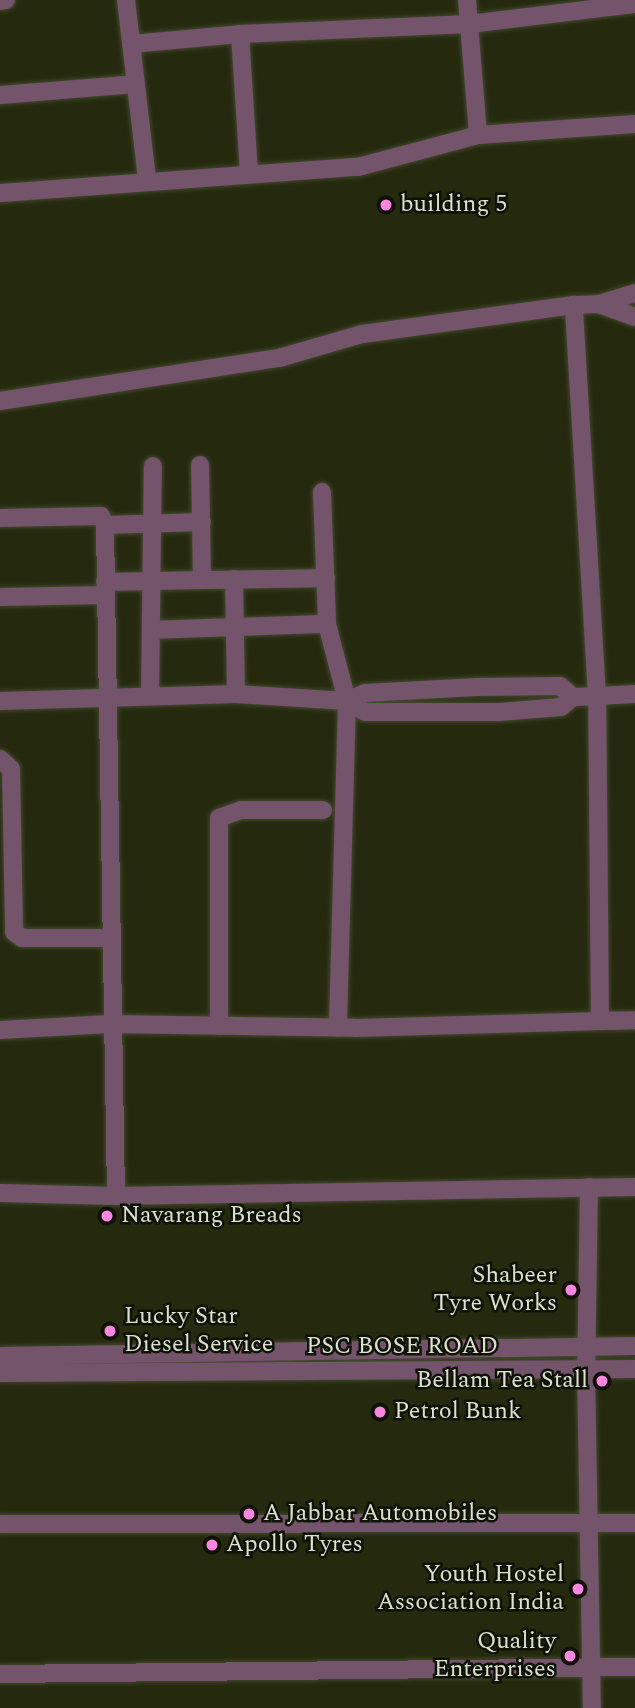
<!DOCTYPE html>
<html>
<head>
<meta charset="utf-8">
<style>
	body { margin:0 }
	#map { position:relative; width:635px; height:1708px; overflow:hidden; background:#252a0e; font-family:Spectral,serif }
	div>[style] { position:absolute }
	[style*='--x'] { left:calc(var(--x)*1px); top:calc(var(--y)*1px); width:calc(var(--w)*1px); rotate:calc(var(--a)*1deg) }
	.roads { filter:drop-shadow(0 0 2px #42472d) drop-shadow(0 0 2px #42472d) }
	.minor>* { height:18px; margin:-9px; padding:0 9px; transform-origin:9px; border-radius:9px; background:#73546a }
	.dots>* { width:19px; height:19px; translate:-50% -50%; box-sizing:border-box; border:4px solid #0f1206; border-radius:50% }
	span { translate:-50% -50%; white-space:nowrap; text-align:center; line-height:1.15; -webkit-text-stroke:5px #0f1206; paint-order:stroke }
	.poi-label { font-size:24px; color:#dbe0cf }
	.left { translate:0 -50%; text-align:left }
	.right { translate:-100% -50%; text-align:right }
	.street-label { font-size:24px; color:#dbe0cf }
</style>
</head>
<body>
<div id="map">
	<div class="roads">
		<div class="minor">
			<i style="--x:126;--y:0;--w:181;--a:83.3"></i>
			<i style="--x:467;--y:0;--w:135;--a:85.3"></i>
			<i style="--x:0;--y:1;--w:6;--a:-9"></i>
			<i style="--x:240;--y:34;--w:139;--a:86.3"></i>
			<i style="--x:131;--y:44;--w:109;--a:-5.2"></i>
			<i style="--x:240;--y:34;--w:229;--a:-2.5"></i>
			<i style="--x:469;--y:24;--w:167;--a:-6.9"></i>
			<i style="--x:0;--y:95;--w:136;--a:-4.6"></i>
			<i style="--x:0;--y:193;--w:359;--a:-4.2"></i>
			<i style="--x:358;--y:167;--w:124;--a:-14.9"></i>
			<i style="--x:478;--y:135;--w:157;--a:-4"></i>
			<i style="--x:599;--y:304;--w:38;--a:20"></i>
			<i style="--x:0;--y:401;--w:282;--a:-8.8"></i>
			<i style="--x:279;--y:358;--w:86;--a:-16.1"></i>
			<i style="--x:362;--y:334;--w:214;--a:-7.8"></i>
			<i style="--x:200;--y:465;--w:115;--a:89"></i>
			<i style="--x:202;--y:580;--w:124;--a:-0.9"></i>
			<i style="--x:322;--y:492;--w:132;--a:87.8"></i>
			<i style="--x:327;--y:624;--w:80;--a:75.4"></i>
			<i style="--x:347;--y:701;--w:327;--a:91.6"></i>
			<i style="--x:0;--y:518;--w:101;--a:-1.1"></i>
			<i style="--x:101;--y:516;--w:10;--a:66"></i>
			<i style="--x:105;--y:525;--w:97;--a:-1.8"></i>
			<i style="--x:105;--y:525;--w:671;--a:89.06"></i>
			<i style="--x:234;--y:579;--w:115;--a:89"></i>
			<i style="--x:105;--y:582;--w:97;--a:-1.2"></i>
			<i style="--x:0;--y:597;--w:105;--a:-1.1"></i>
			<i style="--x:151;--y:630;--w:176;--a:-2"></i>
			<i style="--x:150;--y:696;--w:230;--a:-89.3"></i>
			<i style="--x:0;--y:701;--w:236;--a:-1.7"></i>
			<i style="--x:236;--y:694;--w:111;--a:3.6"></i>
			<i style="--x:347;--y:701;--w:21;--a:31"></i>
			<i style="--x:365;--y:712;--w:134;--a:0"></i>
			<i style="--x:499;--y:712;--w:62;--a:-4.6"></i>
			<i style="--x:561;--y:707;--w:16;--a:-40"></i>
			<i style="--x:573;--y:697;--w:24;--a:-2"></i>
			<i style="--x:597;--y:696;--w:392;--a:-93.4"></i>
			<i style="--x:574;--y:305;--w:25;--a:-2"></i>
			<i style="--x:599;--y:304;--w:38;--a:-17"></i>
			<i style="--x:347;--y:701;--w:20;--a:-24"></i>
			<i style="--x:365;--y:693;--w:112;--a:-3.1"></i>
			<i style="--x:477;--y:687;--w:83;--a:-0.7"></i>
			<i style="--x:560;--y:686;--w:17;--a:40"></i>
			<i style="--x:0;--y:759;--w:15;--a:42"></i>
			<i style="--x:11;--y:769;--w:163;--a:88.9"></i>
			<i style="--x:14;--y:932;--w:10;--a:37"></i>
			<i style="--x:22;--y:938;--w:87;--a:0"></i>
			<i style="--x:600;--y:1021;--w:325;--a:-90.5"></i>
			<i style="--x:597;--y:696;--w:38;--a:-3"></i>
			<i style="--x:219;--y:1026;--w:208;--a:-90"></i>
			<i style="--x:219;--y:818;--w:23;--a:-20"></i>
			<i style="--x:241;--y:810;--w:82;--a:0"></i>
			<i style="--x:0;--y:1030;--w:110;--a:-3.1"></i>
			<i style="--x:110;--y:1024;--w:245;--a:0.9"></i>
			<i style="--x:355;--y:1028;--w:280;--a:-1.6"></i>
			<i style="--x:589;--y:1187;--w:184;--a:90.9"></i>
			<i style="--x:586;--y:1371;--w:337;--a:89"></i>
			<i style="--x:0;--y:1193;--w:116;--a:1.5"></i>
			<i style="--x:116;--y:1196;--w:519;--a:-0.99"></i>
			<i style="--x:0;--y:1356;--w:635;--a:-0.9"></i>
			<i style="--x:0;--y:1373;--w:635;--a:-0.36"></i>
			<i style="--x:0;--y:1524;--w:635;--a:-0.09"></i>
			<i style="--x:0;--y:1674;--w:635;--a:-0.63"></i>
		</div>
	</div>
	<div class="dots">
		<i style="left:386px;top:205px;background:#fe86e1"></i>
		<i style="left:107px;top:1216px;background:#fe86e1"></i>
		<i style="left:571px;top:1290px;background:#fe86e1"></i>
		<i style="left:110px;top:1331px;background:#fe86e1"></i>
		<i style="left:602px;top:1381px;background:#fe86e1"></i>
		<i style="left:380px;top:1412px;background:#fe86e1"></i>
		<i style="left:249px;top:1514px;background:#fe86e1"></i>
		<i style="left:212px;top:1545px;background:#fe86e1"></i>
		<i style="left:578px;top:1589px;background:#fe86e1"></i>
		<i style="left:570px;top:1656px;background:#fe86e1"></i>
	</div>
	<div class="poi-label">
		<span class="left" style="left:400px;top:205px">building 5</span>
		<span class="left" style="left:121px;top:1216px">Navarang Breads</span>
		<span class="right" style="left:557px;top:1290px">Shabeer<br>Tyre Works</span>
		<span class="left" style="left:124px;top:1331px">Lucky Star<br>Diesel Service</span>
		<span class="right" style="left:588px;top:1381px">Bellam Tea Stall</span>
		<span class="left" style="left:394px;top:1412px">Petrol Bunk</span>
		<span class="left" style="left:263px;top:1514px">A Jabbar Automobiles</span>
		<span class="left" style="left:226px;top:1545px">Apollo Tyres</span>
		<span class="right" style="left:564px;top:1589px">Youth Hostel<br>Association India</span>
		<span class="right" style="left:556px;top:1656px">Quality<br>Enterprises</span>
	</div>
	<div class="street-label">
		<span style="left:402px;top:1347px">PSC BOSE ROAD</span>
	</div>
</div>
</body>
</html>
